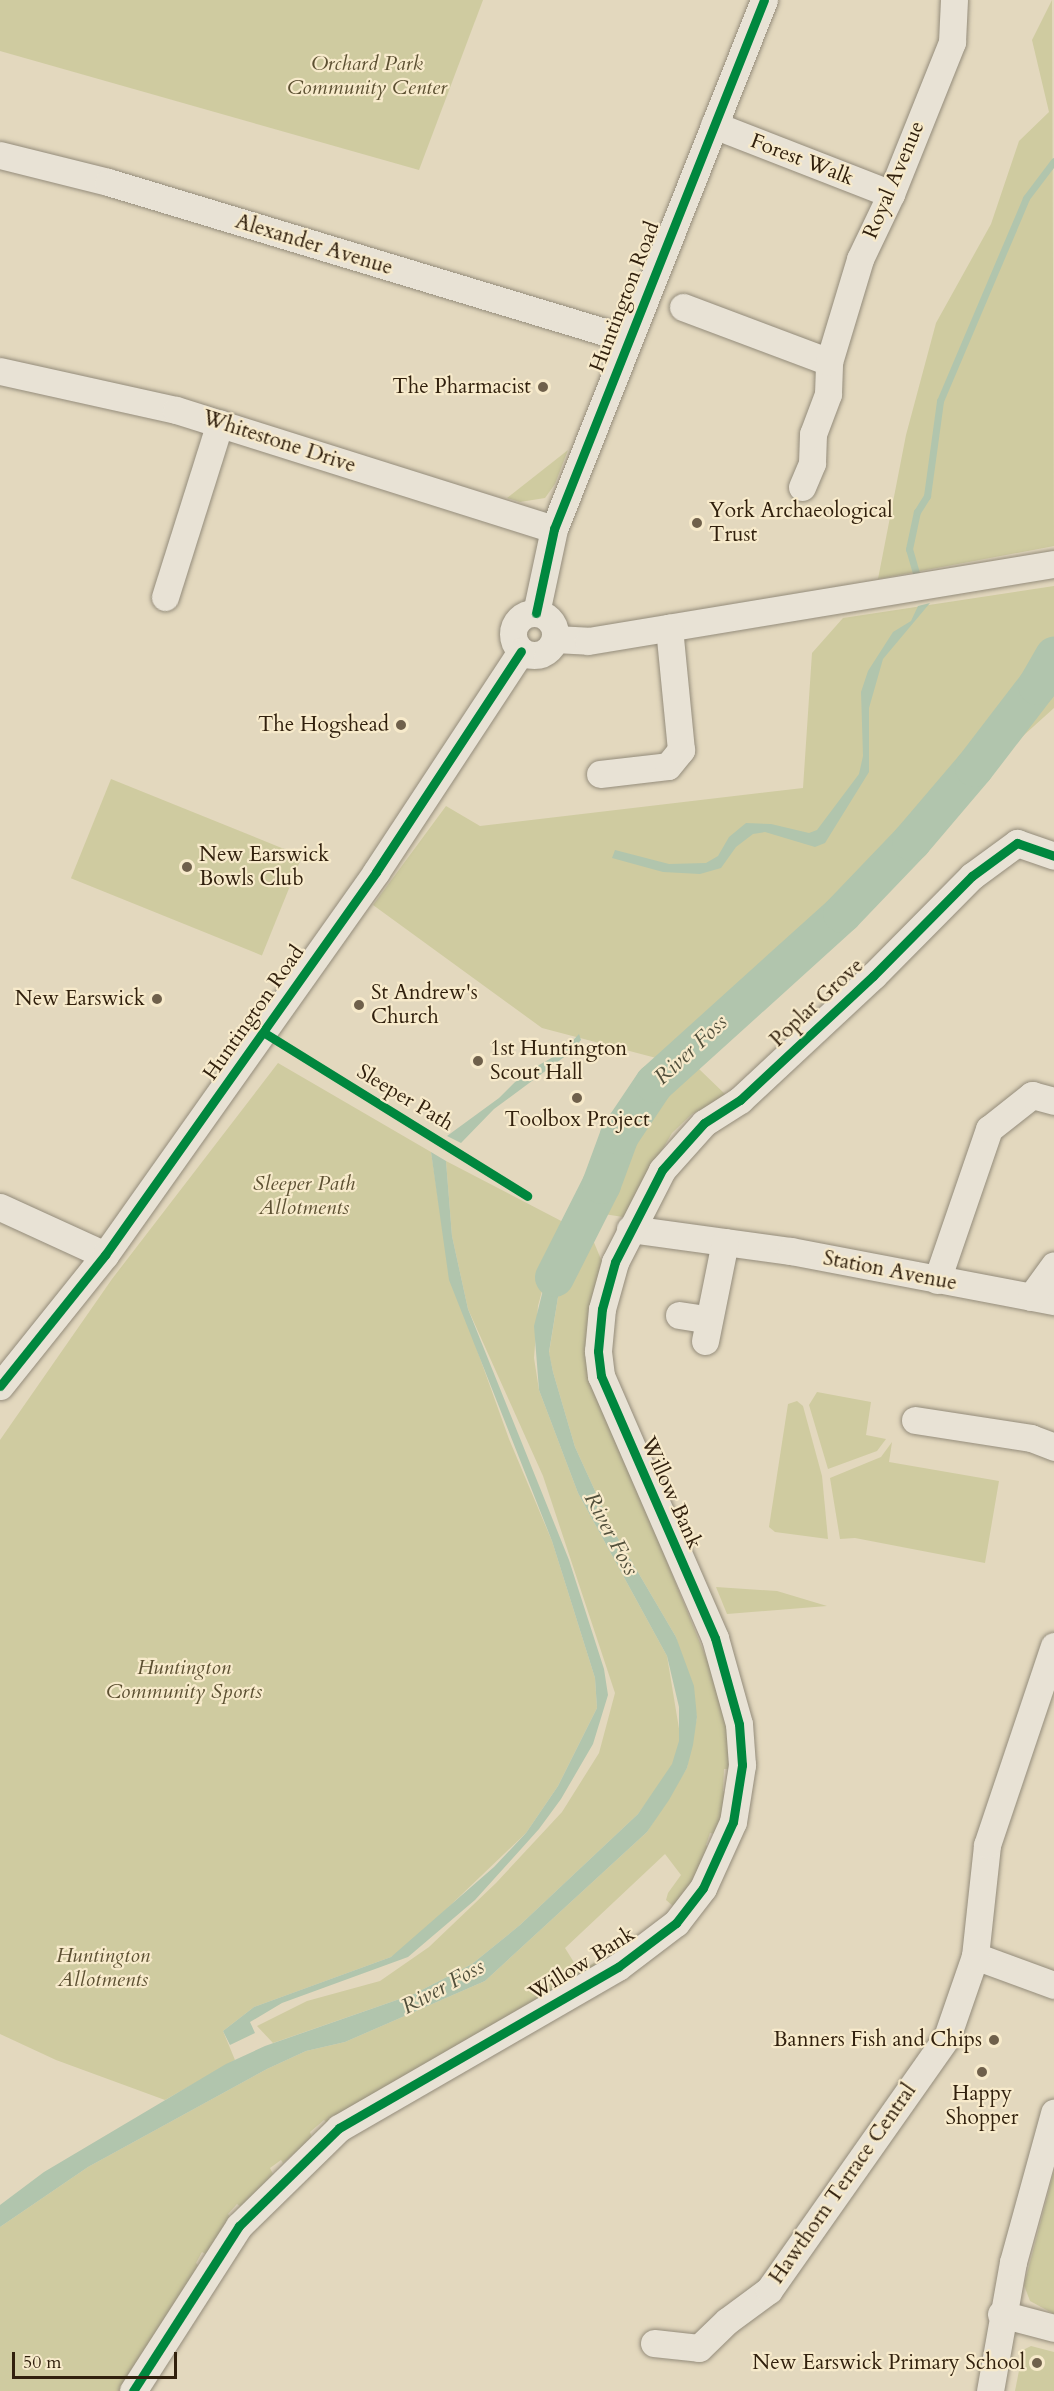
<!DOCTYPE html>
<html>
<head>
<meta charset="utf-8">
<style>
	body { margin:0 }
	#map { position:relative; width:1054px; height:2391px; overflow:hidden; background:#e3d8be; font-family:Cardo,serif }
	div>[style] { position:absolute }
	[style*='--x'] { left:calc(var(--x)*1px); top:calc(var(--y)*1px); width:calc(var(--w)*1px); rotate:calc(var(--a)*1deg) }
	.green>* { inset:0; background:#cfcba0; transform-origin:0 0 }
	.water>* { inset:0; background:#b1c5ad }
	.stream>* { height:7px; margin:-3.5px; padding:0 3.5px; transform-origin:3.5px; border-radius:3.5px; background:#b1c5ad }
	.river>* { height:39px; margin:-19.5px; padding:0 19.5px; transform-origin:19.5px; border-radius:19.5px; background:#b1c5ad }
	.roads { filter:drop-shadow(0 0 2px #948c7b) drop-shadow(0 0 2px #948c7b) }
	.minor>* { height:27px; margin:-13.5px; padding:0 13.5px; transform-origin:13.5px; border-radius:13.5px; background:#e8e2d5 }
	.minor>.ring { margin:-13.5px; padding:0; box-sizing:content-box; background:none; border:27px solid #e8e2d5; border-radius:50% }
	.cycleway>* { height:9px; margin:-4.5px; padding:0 4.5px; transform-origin:4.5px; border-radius:4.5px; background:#00873e }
	.dots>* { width:16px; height:16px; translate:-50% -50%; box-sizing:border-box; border:3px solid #f7eacb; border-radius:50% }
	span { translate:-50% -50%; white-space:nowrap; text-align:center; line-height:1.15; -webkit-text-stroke:4.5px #f7eacb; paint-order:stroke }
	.park-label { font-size:21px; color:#5c5032; font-style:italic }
	.street-label { font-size:21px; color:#31200d }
	.poi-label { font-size:21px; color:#31200d }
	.right { translate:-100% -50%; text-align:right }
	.left { translate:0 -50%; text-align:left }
	.water-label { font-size:22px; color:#514f3b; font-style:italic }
	.scale { position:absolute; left:12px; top:2352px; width:165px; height:27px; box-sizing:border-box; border:3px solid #31200d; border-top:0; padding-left:8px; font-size:18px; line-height:21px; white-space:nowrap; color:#31200d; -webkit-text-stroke:4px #f7eacb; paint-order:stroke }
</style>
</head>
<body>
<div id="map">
	<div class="green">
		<i style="clip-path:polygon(0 0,483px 0,419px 170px,0 51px)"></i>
		<i style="clip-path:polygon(1052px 0,1054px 546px,878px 579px,906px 435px,936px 323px,991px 224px,1019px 141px,1049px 112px,1032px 40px)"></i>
		<i style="clip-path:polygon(568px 450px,555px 484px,545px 498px,520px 502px,507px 498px)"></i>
		<i style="clip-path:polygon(1054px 586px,1054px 708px,973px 781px,699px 1069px,727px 1096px,692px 1114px,672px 1133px,623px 1217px,591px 1212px,609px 1191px,628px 1140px,676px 1084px,698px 1069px,542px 1028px,373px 905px,446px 806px,480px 826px,803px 788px,812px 653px,843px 618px)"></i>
		<i style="left:111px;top:779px;width:206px;height:107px;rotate:22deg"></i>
		<i style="clip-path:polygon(278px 1063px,431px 1152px,443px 1231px,476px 1347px,509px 1439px,552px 1541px,595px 1678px,597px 1708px,558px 1786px,526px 1833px,411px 1943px,391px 1957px,254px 2007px,223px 2031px,235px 2060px,165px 2100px,56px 2060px,0 2034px,0 1440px,112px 1279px)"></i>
		<i style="clip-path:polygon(446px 1161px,567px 1224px,554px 1246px,538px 1306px,534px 1358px,539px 1390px,578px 1493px,667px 1656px,683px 1753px,638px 1814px,520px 1925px,472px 1964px,414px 1994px,273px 2043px,257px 2026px,307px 2001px,380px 1981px,429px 1947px,496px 1883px,562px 1812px,599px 1753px,615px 1693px,543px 1476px,468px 1309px,452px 1236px)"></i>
		<i style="clip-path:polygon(582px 1229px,590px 1233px,603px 1264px,600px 1397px,720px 1692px,730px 1735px,730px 1769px,724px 1769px,723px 1791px,728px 1793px,715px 1834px,710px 1833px,706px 1845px,710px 1850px,696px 1877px,673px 1906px,666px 1900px,668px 1893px,681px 1875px,665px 1854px,565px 1948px,580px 1972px,594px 1963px,597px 1968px,327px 2123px,324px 2120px,310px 2132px,312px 2138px,283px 2163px,281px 2160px,270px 2168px,273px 2174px,241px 2207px,237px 2204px,228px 2214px,232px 2219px,207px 2255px,202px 2252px,196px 2263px,200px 2267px,120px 2391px,0 2391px,0 2227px,88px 2167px,267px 2069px,306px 2051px,345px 2042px,485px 1981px,647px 1832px,687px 1768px,697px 1717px,676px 1637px,612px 1528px,575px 1447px,553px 1372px,549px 1353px,559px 1291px)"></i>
		<i style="clip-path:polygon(817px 1392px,871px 1402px,866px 1435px,886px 1439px,877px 1451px,828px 1469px,809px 1405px)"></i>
		<i style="clip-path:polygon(797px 1401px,803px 1406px,822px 1476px,828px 1539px,775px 1532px,769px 1527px,788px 1404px)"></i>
		<i style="clip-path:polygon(892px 1442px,889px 1462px,999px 1481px,985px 1563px,855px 1538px,840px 1539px,830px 1478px,881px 1457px)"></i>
		<i style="clip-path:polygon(716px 1587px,777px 1591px,827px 1606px,727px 1614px)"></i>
		<i style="clip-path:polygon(1054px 2171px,1054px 2314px,1030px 2301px,1024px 2285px)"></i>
		<i style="clip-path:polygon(1031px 2346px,1054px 2352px,1054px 2391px,1015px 2391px,1023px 2350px)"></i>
	</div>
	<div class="water">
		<i style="clip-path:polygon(930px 603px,883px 659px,869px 708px,869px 772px,825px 843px,815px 847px,765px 832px,753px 834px,736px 847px,721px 868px,700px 874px,663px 872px,612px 858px,615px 850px,669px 864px,706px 863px,718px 856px,729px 837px,746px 823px,771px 824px,809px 833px,817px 830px,859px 774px,863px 756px,861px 692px,868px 671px,893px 632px,911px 621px,918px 606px)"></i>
		<i style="clip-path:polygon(579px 1034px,581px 1040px,571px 1052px,494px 1109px,461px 1143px,447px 1136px,499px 1098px,523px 1074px,562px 1052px)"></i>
		<i style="clip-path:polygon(431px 1152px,446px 1161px,452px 1236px,468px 1309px,569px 1560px,604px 1669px,608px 1695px,593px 1744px,561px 1799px,539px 1829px,475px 1900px,408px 1957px,282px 2003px,250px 2022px,255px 2033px,230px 2045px,223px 2031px,254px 2007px,391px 1957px,494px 1867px,526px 1833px,558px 1786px,597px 1708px,595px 1678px,552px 1541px,449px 1280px)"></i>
		<i style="clip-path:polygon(567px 1224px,582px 1229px,559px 1291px,549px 1352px,553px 1372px,575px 1447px,612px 1528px,676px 1637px,694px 1686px,697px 1717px,693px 1745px,687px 1768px,669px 1800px,647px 1832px,485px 1981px,345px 2042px,306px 2051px,267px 2069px,88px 2167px,0 2227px,0 2205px,44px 2172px,226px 2064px,265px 2046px,414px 1994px,472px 1964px,520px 1925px,638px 1814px,672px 1764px,679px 1741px,679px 1707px,667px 1656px,578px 1493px,539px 1390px,534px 1326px,554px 1246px)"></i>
	</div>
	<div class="stream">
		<i style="--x:918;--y:580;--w:32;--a:-106"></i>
		<i style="--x:909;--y:549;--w:38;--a:-78"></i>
		<i style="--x:917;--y:512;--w:19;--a:-58"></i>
		<i style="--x:927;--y:496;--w:96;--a:-82.2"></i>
		<i style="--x:940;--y:401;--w:220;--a:-67"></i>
		<i style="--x:1026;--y:198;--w:46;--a:-52.9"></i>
	</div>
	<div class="river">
		<i style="--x:554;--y:1277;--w:104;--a:-63.2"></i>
		<i style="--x:601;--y:1184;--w:52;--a:-69.8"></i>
		<i style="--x:619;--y:1135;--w:63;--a:-56.1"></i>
		<i style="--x:654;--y:1083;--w:253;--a:-42.1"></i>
		<i style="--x:842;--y:913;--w:100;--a:-46.2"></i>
		<i style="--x:911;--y:841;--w:97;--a:-49.6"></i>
		<i style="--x:974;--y:767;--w:103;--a:-52.5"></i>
		<i style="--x:1037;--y:685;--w:34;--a:-60"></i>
	</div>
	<div class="roads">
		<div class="minor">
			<i style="--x:714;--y:125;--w:190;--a:21.3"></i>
			<i style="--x:0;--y:155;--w:111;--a:14"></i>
			<i style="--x:108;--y:182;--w:543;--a:16.8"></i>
			<i style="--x:683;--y:307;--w:156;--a:20.6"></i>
			<i style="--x:0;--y:371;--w:180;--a:12.5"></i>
			<i style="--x:176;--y:410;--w:396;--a:17.5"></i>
			<i style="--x:802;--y:487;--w:26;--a:-67"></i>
			<i style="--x:812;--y:463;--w:29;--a:-88"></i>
			<i style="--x:813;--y:434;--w:43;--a:-69.4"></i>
			<i style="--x:828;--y:394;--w:32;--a:-88"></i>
			<i style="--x:829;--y:362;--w:108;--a:-73.2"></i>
			<i style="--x:860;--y:259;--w:72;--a:-64.5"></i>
			<i style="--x:891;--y:194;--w:164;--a:-68.1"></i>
			<i style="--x:952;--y:42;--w:42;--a:-87.3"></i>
			<i style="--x:165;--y:597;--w:182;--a:-72.5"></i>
			<i style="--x:536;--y:613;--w:86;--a:-77.9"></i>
			<i style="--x:554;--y:529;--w:569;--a:-68.35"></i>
			<i class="ring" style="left:513px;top:613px;width:15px;height:15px"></i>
			<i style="--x:555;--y:639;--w:33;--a:3"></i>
			<i style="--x:588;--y:641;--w:472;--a:-9.4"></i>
			<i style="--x:600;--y:774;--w:68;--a:-6.7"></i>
			<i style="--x:668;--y:766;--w:21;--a:-51"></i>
			<i style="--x:681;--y:750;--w:123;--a:-95.6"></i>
			<i style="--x:0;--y:1207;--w:115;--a:24.6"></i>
			<i style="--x:630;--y:1229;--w:162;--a:7.8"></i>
			<i style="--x:791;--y:1251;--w:268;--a:10.8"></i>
			<i style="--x:937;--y:1280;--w:160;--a:-71"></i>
			<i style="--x:989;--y:1129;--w:55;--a:-38.3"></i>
			<i style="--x:1032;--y:1095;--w:23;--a:15"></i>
			<i style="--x:1031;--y:1297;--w:39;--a:-54"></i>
			<i style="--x:679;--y:1315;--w:30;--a:9"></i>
			<i style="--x:705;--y:1341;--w:101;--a:-78.6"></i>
			<i style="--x:0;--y:1386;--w:168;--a:-51.3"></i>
			<i style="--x:105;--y:1255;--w:469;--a:-54.7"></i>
			<i style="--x:376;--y:872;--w:264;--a:-56.7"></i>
			<i style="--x:915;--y:1420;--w:117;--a:8.8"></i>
			<i style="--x:1031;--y:1438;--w:25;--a:21"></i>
			<i style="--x:975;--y:1956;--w:84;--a:20.2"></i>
			<i style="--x:1001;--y:2314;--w:55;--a:14.8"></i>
			<i style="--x:654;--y:2343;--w:45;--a:6.3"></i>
			<i style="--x:699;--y:2348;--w:39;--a:-44"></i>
			<i style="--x:727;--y:2321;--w:52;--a:-36.4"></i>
			<i style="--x:769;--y:2290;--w:309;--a:-54.9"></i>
			<i style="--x:947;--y:2037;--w:86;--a:-70.9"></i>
			<i style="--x:975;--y:1956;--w:112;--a:-83.8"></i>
			<i style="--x:987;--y:1845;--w:210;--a:-71.4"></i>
			<i style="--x:133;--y:2391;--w:196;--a:-57.3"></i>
			<i style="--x:239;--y:2226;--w:140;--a:-44.4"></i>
			<i style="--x:339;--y:2128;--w:322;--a:-30"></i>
			<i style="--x:618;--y:1967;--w:73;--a:-37.2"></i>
			<i style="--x:676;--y:1923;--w:44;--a:-52.4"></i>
			<i style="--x:703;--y:1888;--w:72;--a:-65.6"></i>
			<i style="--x:733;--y:1822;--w:58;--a:-81"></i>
			<i style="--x:742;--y:1765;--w:41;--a:-94.2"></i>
			<i style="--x:739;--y:1724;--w:89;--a:-105.6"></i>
			<i style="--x:715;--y:1638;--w:286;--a:-113.5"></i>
			<i style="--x:601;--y:1376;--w:25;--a:-97"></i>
			<i style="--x:598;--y:1351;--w:42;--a:-84.6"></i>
			<i style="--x:602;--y:1309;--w:49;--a:-74.5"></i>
			<i style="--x:615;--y:1262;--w:103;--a:-62.9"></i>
			<i style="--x:662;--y:1170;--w:63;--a:-48.2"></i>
			<i style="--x:704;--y:1123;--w:43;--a:-32.6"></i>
			<i style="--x:740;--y:1100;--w:182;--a:-43"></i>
			<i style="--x:873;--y:976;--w:141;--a:-45.3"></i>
			<i style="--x:972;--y:876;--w:56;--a:-36.3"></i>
			<i style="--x:1017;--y:843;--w:39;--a:19"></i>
			<i style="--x:990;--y:2391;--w:131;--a:-79.9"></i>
			<i style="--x:1013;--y:2262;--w:155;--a:-74.6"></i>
		</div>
	</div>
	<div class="cycleway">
		<i style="--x:536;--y:613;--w:86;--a:-77.9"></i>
		<i style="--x:554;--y:529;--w:569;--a:-68.35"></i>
		<i style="--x:263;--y:1032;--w:311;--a:31.8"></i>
		<i style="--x:0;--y:1386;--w:168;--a:-51.3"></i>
		<i style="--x:105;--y:1255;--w:469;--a:-54.7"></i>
		<i style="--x:376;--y:872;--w:264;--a:-56.7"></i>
		<i style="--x:133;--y:2391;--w:196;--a:-57.3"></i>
		<i style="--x:239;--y:2226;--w:140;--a:-44.4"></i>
		<i style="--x:339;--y:2128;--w:322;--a:-30"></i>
		<i style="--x:618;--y:1967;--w:73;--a:-37.2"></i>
		<i style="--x:676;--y:1923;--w:44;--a:-52.4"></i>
		<i style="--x:703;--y:1888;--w:72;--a:-65.6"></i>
		<i style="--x:733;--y:1822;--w:58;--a:-81"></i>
		<i style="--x:742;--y:1765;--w:41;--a:-94.2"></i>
		<i style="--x:739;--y:1724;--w:89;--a:-105.6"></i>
		<i style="--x:715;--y:1638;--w:286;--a:-113.5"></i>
		<i style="--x:601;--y:1376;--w:25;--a:-97"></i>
		<i style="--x:598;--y:1351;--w:42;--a:-84.6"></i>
		<i style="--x:602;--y:1309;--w:49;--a:-74.5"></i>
		<i style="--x:615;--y:1262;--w:103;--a:-62.9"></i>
		<i style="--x:662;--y:1170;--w:63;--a:-48.2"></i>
		<i style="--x:704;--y:1123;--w:43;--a:-32.6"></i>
		<i style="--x:740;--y:1100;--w:182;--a:-43"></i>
		<i style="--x:873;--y:976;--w:141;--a:-45.3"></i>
		<i style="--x:972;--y:876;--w:56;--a:-36.3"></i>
		<i style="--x:1017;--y:843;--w:39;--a:19"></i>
	</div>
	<div class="dots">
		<i style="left:543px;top:387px;background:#6f604b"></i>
		<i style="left:697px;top:523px;background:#6f604b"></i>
		<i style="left:401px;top:725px;background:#6f604b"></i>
		<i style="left:187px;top:867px;background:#6f604b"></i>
		<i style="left:157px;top:999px;background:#6f604b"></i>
		<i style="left:359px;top:1005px;background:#6f604b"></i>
		<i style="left:478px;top:1061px;background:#6f604b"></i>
		<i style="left:577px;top:1098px;background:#6f604b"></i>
		<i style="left:994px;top:2040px;background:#6f604b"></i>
		<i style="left:982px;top:2072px;background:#6f604b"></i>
		<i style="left:1037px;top:2363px;background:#6f604b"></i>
	</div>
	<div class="park-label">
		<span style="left:367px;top:76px">Orchard Park<br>Community Center</span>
		<span style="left:304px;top:1196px">Sleeper Path<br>Allotments</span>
		<span style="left:184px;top:1680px">Huntington<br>Community Sports</span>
		<span style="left:103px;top:1968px">Huntington<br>Allotments</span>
	</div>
	<div class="street-label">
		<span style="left:802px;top:160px;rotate:21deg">Forest Walk</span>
		<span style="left:894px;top:180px;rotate:-67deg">Royal Avenue</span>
		<span style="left:314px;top:245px;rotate:17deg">Alexander Avenue</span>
		<span style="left:625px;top:297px;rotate:-69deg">Huntington Road</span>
		<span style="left:279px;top:442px;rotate:18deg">Whitestone Drive</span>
		<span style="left:817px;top:1003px;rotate:-43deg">Poplar Grove</span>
		<span style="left:254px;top:1013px;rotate:-55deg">Huntington Road</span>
		<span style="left:405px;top:1098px;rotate:31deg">Sleeper Path</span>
		<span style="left:890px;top:1271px;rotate:11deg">Station Avenue</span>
		<span style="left:671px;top:1493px;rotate:66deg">Willow Bank</span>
		<span style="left:582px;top:1964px;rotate:-32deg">Willow Bank</span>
		<span style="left:843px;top:2184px;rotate:-55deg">Hawthorn Terrace Central</span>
	</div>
	<div class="poi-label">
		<span class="right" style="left:531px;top:387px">The Pharmacist</span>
		<span class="left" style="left:709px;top:523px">York Archaeological<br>Trust</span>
		<span class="right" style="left:389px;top:725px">The Hogshead</span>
		<span class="left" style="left:199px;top:867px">New Earswick<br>Bowls Club</span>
		<span class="left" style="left:371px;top:1005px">St Andrew's<br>Church</span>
		<span class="right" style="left:145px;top:999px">New Earswick</span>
		<span class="left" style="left:490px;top:1061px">1st Huntington<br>Scout Hall</span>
		<span style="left:577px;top:1120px">Toolbox Project</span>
		<span class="right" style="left:982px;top:2040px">Banners Fish and Chips</span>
		<span style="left:982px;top:2106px">Happy<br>Shopper</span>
		<span class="right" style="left:1025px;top:2363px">New Earswick Primary School</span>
	</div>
	<div class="water-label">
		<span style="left:691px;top:1050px;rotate:-43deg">River Foss</span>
		<span style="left:611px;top:1534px;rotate:62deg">River Foss</span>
		<span style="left:443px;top:1987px;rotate:-29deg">River Foss</span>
	</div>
	<div class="scale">50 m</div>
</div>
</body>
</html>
